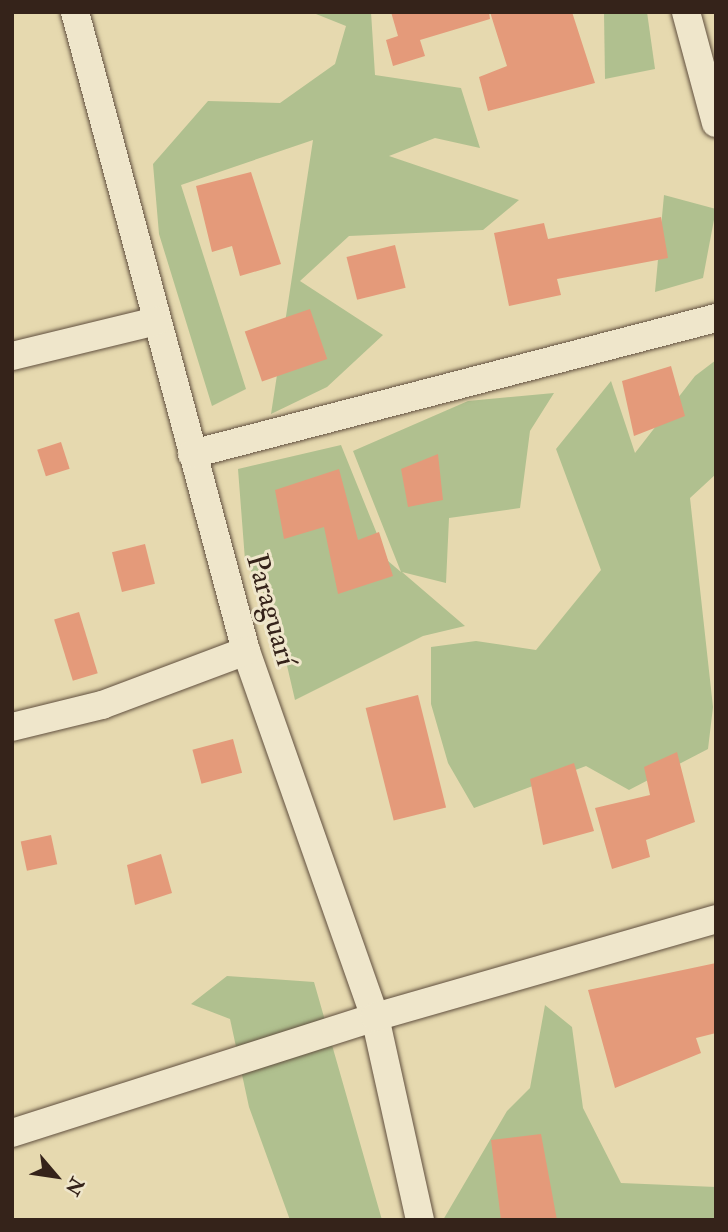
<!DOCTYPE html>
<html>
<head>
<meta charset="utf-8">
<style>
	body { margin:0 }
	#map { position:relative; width:728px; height:1232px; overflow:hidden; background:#e6d9af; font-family:"IM FELL Double Pica",serif }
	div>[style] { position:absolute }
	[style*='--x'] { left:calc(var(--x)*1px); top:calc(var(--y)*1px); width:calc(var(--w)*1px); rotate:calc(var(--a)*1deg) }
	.green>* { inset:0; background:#b0c08f }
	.building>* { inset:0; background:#e49a7a; transform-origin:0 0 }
	.roads { filter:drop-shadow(0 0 2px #61503f) drop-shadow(0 0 2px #61503f) }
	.minor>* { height:28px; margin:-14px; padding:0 14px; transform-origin:14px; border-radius:14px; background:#efe6cb }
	span { translate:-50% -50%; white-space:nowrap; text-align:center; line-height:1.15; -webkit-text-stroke:6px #efe6cb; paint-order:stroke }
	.street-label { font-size:30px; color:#35231a }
	.frame { position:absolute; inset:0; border:14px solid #35231a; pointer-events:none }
	.north { position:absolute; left:21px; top:1141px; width:70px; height:70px; -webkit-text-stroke:5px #efe6cb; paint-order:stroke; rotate:119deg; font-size:19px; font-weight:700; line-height:28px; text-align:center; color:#35231a }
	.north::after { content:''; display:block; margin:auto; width:24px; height:32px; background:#35231a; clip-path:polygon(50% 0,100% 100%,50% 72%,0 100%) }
</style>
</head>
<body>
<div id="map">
	<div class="green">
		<i style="clip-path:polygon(311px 12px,371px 12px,375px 75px,461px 88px,480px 148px,435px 138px,389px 156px,519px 200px,483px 230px,349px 236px,300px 281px,383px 335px,327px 387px,271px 414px,313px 140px,181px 185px,246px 389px,212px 406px,159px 234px,153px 164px,208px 101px,280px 103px,335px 64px,346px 26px)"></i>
		<i style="clip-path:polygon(604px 12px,647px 12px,655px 69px,605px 79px)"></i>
		<i style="clip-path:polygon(664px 195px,716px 209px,703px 278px,655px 292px)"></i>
		<i style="clip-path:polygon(716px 360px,716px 474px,690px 498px,713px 707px,708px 749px,629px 790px,586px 766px,474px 808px,448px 763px,431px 704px,431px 647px,476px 641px,536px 650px,601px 570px,556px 449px,611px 381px,635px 453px,695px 376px)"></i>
		<i style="clip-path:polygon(554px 393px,530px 431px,520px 508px,449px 518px,446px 583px,402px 572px,465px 626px,423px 636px,295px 700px,275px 614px,245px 560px,238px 469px,341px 445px,388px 561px,401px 572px,353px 451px,468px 401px)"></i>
		<i style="clip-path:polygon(227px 976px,314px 982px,382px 1220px,290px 1220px,249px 1107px,230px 1019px,191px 1004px)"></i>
		<i style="clip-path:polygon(545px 1005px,572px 1027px,583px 1108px,621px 1183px,716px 1187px,716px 1220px,443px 1220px,507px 1111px,530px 1088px)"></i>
	</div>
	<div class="building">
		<i style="clip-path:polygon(391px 12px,489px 12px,490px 19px,420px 40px,425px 56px,393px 66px,386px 40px,398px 36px)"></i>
		<i style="clip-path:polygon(490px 12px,572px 12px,595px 83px,488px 111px,479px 77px,507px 66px)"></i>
		<i style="clip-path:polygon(251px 172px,281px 264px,240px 276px,232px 246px,212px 252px,196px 186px)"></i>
		<i style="clip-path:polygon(661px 217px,668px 258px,557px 279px,561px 295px,509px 306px,494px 233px,544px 223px,548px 239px)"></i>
		<i style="left:395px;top:245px;width:44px;height:50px;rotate:76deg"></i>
		<i style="left:310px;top:309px;width:53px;height:69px;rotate:71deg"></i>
		<i style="clip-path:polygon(671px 366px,685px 416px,634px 436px,622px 381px)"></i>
		<i style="left:61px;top:442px;width:28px;height:25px;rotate:72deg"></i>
		<i style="clip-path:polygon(438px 454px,443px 500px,408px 507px,401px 469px)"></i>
		<i style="clip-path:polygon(339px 469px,358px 540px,379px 532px,393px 576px,338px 594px,324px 527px,284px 539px,275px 490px)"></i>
		<i style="left:145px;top:544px;width:41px;height:34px;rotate:76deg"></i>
		<i style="left:79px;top:612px;width:64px;height:26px;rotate:73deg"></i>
		<i style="left:418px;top:695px;width:116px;height:54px;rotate:76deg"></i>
		<i style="left:233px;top:739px;width:35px;height:42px;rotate:75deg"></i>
		<i style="clip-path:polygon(677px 752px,695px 822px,646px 840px,650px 857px,612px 869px,595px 808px,650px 795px,644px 767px)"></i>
		<i style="clip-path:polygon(574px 763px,594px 831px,543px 845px,530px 779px)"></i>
		<i style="left:51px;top:835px;width:30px;height:31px;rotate:78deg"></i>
		<i style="clip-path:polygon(161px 854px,172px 893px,135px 905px,127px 865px)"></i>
		<i style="clip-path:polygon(716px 963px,716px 1033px,696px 1038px,701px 1053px,615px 1088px,588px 990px)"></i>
		<i style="clip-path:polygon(541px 1134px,557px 1220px,501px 1220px,491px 1140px)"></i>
	</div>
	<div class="roads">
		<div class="minor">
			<i style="--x:75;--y:12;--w:661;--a:75.02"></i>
			<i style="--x:246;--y:651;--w:388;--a:70.6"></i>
			<i style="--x:375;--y:1017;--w:208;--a:77.5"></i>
			<i style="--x:686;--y:12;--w:115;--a:74.9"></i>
			<i style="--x:12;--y:356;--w:149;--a:-13.6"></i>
			<i style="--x:192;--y:454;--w:541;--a:-14.55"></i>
			<i style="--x:12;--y:727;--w:93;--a:-13.7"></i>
			<i style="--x:102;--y:705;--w:154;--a:-20.6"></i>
			<i style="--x:12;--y:1133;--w:381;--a:-17.7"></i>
			<i style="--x:375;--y:1017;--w:355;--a:-16"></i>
		</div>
	</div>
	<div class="street-label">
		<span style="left:271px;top:610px;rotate:74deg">Paraguarí</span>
	</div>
	<div class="frame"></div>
	<div class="north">N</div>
</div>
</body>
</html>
